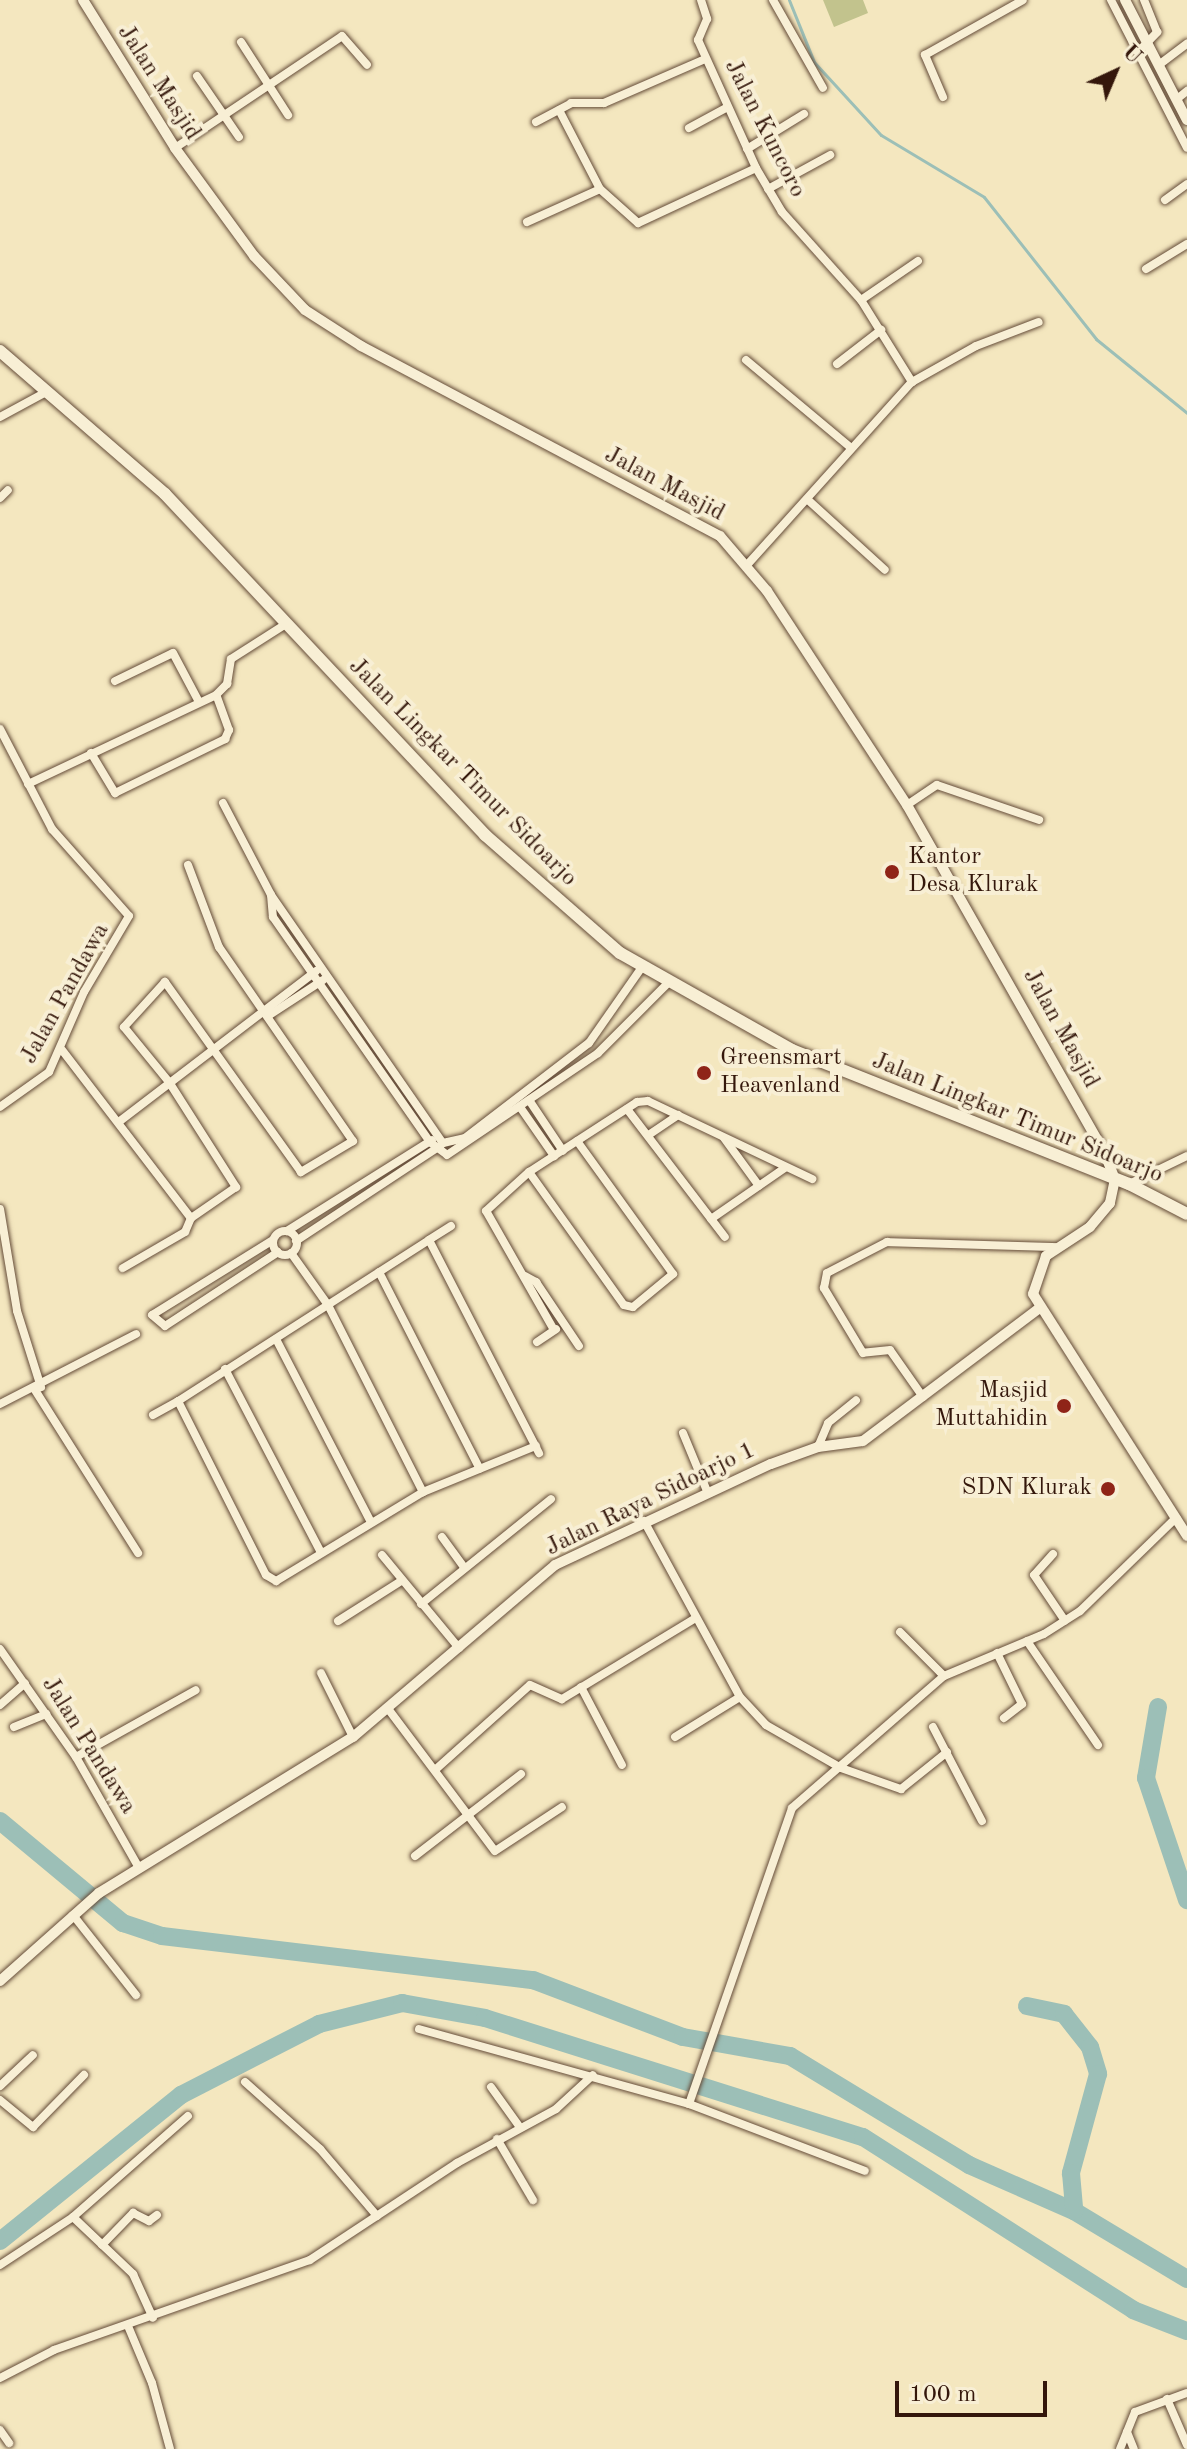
<!DOCTYPE html>
<html>
<head>
<meta charset="utf-8">
<style>
	body { margin:0 }
	#map { position:relative; width:1187px; height:2449px; overflow:hidden; background:#f4e7bf; font-family:"Old Standard TT",serif }
	div>[style] { position:absolute }
	[style*='--x'] { left:calc(var(--x)*1px); top:calc(var(--y)*1px); width:calc(var(--w)*1px); rotate:calc(var(--a)*1deg) }
	.green>* { inset:0; background:#c2c38d }
	.stream>* { height:3px; margin:-1.5px; padding:0 1.5px; transform-origin:1.5px; border-radius:1.5px; background:#9cbfb7 }
	.river>* { height:18px; margin:-9px; padding:0 9px; transform-origin:9px; border-radius:9px; background:#9cbfb7 }
	.roads { filter:drop-shadow(0 0 2px #644b38) drop-shadow(0 0 2px #644b38) }
	.minor>* { height:8px; margin:-4px; padding:0 4px; transform-origin:4px; border-radius:4px; background:#f8efd5 }
	.minor>.ring { margin:-4px; padding:0; box-sizing:content-box; background:none; border:8px solid #f8efd5; border-radius:50% }
	.tertiary>* { height:10px; margin:-5px; padding:0 5px; transform-origin:5px; border-radius:5px; background:#f8efd5 }
	.secondary>* { height:12px; margin:-6px; padding:0 6px; transform-origin:6px; border-radius:6px; background:#f8efd5 }
	.dots>* { width:22px; height:22px; translate:-50% -50%; box-sizing:border-box; border:4px solid #f8efd5; border-radius:50% }
	span { translate:-50% -50%; white-space:nowrap; text-align:center; line-height:1.15; -webkit-text-stroke:8px #f8efd5; paint-order:stroke }
	.street-label { font-size:24px; color:#34170b }
	.poi-label { font-size:24px; color:#34170b }
	.left { translate:0 -50%; text-align:left }
	.right { translate:-100% -50%; text-align:right }
	.north { position:absolute; left:1075px; top:32px; width:80px; height:80px; -webkit-text-stroke:6px #f8efd5; paint-order:stroke; rotate:44deg; font-size:22px; font-weight:700; line-height:32px; text-align:center; color:#34170b }
	.north::after { content:''; display:block; margin:auto; width:28px; height:36px; background:#34170b; clip-path:polygon(50% 0,100% 100%,50% 72%,0 100%) }
	.scale { position:absolute; left:895px; top:2381px; width:152px; height:36px; box-sizing:border-box; border:4px solid #34170b; border-top:0; padding-left:10px; font-size:24px; line-height:28px; white-space:nowrap; color:#34170b; -webkit-text-stroke:6px #f8efd5; paint-order:stroke }
</style>
</head>
<body>
<div id="map">
	<div class="green">
		<i style="clip-path:polygon(823px 0,863px 0,868px 13px,834px 27px)"></i>
	</div>
	<div class="stream">
		<i style="--x:789;--y:0;--w:67;--a:68"></i>
		<i style="--x:814;--y:62;--w:99;--a:47.5"></i>
		<i style="--x:881;--y:135;--w:120;--a:31"></i>
		<i style="--x:984;--y:197;--w:181;--a:51.7"></i>
		<i style="--x:1096;--y:339;--w:117;--a:39.1"></i>
	</div>
	<div class="river">
		<i style="--x:1158;--y:1707;--w:72;--a:99.6"></i>
		<i style="--x:1146;--y:1778;--w:129;--a:71.4"></i>
		<i style="--x:0;--y:1821;--w:160;--a:39.7"></i>
		<i style="--x:123;--y:1923;--w:41;--a:18.4"></i>
		<i style="--x:162;--y:1936;--w:374;--a:6.8"></i>
		<i style="--x:533;--y:1980;--w:160;--a:20.8"></i>
		<i style="--x:683;--y:2037;--w:109;--a:10.1"></i>
		<i style="--x:790;--y:2056;--w:210;--a:31.3"></i>
		<i style="--x:969;--y:2165;--w:115;--a:23.7"></i>
		<i style="--x:1074;--y:2211;--w:132;--a:31"></i>
		<i style="--x:1027;--y:2006;--w:38;--a:12"></i>
		<i style="--x:1064;--y:2014;--w:42;--a:51.8"></i>
		<i style="--x:1090;--y:2047;--w:28;--a:73"></i>
		<i style="--x:1098;--y:2074;--w:103;--a:105.3"></i>
		<i style="--x:1071;--y:2173;--w:38;--a:85"></i>
		<i style="--x:0;--y:2241;--w:233;--a:-38.9"></i>
		<i style="--x:181;--y:2095;--w:155;--a:-27.2"></i>
		<i style="--x:319;--y:2024;--w:86;--a:-14.2"></i>
		<i style="--x:402;--y:2003;--w:84;--a:10.2"></i>
		<i style="--x:485;--y:2018;--w:396;--a:17.5"></i>
		<i style="--x:863;--y:2137;--w:321;--a:32.6"></i>
		<i style="--x:1133;--y:2310;--w:58;--a:21.3"></i>
	</div>
	<div class="roads">
		<div class="minor">
			<i style="--x:701;--y:0;--w:20;--a:72"></i>
			<i style="--x:707;--y:19;--w:23;--a:113"></i>
			<i style="--x:698;--y:40;--w:141;--a:65.6"></i>
			<i style="--x:756;--y:168;--w:51;--a:59.4"></i>
			<i style="--x:782;--y:212;--w:118;--a:48.1"></i>
			<i style="--x:861;--y:300;--w:97;--a:58.1"></i>
			<i style="--x:773;--y:0;--w:101;--a:60.4"></i>
			<i style="--x:1111;--y:0;--w:166;--a:62.8"></i>
			<i style="--x:241;--y:42;--w:87;--a:57.2"></i>
			<i style="--x:1138;--y:52;--w:28;--a:-46"></i>
			<i style="--x:1157;--y:32;--w:35;--a:-112"></i>
			<i style="--x:1160;--y:64;--w:34;--a:-37"></i>
			<i style="--x:197;--y:76;--w:74;--a:55.5"></i>
			<i style="--x:943;--y:97;--w:46;--a:-113.2"></i>
			<i style="--x:925;--y:55;--w:112;--a:-29.3"></i>
			<i style="--x:1177;--y:99;--w:13;--a:-39"></i>
			<i style="--x:559;--y:110;--w:89;--a:62.6"></i>
			<i style="--x:600;--y:189;--w:51;--a:41.8"></i>
			<i style="--x:638;--y:223;--w:130;--a:-25"></i>
			<i style="--x:536;--y:122;--w:40;--a:-28"></i>
			<i style="--x:571;--y:103;--w:33;--a:0"></i>
			<i style="--x:604;--y:103;--w:110;--a:-23.5"></i>
			<i style="--x:689;--y:128;--w:42;--a:-28.4"></i>
			<i style="--x:175;--y:148;--w:201;--a:-33.8"></i>
			<i style="--x:342;--y:36;--w:38;--a:49"></i>
			<i style="--x:747;--y:149;--w:67;--a:-31.6"></i>
			<i style="--x:768;--y:189;--w:71;--a:-28.7"></i>
			<i style="--x:1165;--y:200;--w:27;--a:-36"></i>
			<i style="--x:527;--y:222;--w:80;--a:-24.3"></i>
			<i style="--x:1146;--y:269;--w:48;--a:-31.4"></i>
			<i style="--x:861;--y:300;--w:69;--a:-34.4"></i>
			<i style="--x:746;--y:360;--w:134;--a:39.9"></i>
			<i style="--x:837;--y:364;--w:56;--a:-37.7"></i>
			<i style="--x:0;--y:417;--w:52;--a:-28.5"></i>
			<i style="--x:0;--y:498;--w:11;--a:-45"></i>
			<i style="--x:807;--y:499;--w:105;--a:42.3"></i>
			<i style="--x:747;--y:565;--w:246;--a:-48"></i>
			<i style="--x:912;--y:382;--w:73;--a:-29.4"></i>
			<i style="--x:976;--y:346;--w:67;--a:-20.9"></i>
			<i style="--x:115;--y:681;--w:64;--a:-25.8"></i>
			<i style="--x:173;--y:653;--w:55;--a:62"></i>
			<i style="--x:0;--y:729;--w:113;--a:62.5"></i>
			<i style="--x:52;--y:829;--w:116;--a:48.5"></i>
			<i style="--x:129;--y:916;--w:88;--a:120.6"></i>
			<i style="--x:84;--y:992;--w:87;--a:113.6"></i>
			<i style="--x:49;--y:1072;--w:60;--a:144.5"></i>
			<i style="--x:91;--y:753;--w:47;--a:59"></i>
			<i style="--x:115;--y:793;--w:123;--a:-26.1"></i>
			<i style="--x:225;--y:739;--w:10;--a:-66"></i>
			<i style="--x:229;--y:730;--w:37;--a:-110"></i>
			<i style="--x:28;--y:784;--w:208;--a:-25.3"></i>
			<i style="--x:216;--y:695;--w:16;--a:-45"></i>
			<i style="--x:227;--y:684;--w:25;--a:-81"></i>
			<i style="--x:231;--y:659;--w:65;--a:-32.5"></i>
			<i style="--x:223;--y:803;--w:104;--a:62.4"></i>
			<i style="--x:271;--y:895;--w:302;--a:55.3"></i>
			<i style="--x:443;--y:1143;--w:23;--a:-13"></i>
			<i style="--x:465;--y:1138;--w:156;--a:-37.5"></i>
			<i style="--x:589;--y:1043;--w:93;--a:-55.1"></i>
			<i style="--x:907;--y:805;--w:36;--a:-34"></i>
			<i style="--x:937;--y:785;--w:108;--a:18.9"></i>
			<i style="--x:188;--y:865;--w:88;--a:69.3"></i>
			<i style="--x:219;--y:947;--w:236;--a:55.4"></i>
			<i style="--x:353;--y:1141;--w:61;--a:149.2"></i>
			<i style="--x:301;--y:1172;--w:234;--a:-125.6"></i>
			<i style="--x:165;--y:982;--w:61;--a:132.3"></i>
			<i style="--x:124;--y:1027;--w:71;--a:50.7"></i>
			<i style="--x:169;--y:1082;--w:125;--a:57.5"></i>
			<i style="--x:236;--y:1187;--w:55;--a:145.4"></i>
			<i style="--x:271;--y:895;--w:22;--a:85"></i>
			<i style="--x:273;--y:917;--w:274;--a:55.1"></i>
			<i style="--x:430;--y:1142;--w:21;--a:37"></i>
			<i style="--x:447;--y:1155;--w:182;--a:-34"></i>
			<i style="--x:598;--y:1053;--w:98;--a:-45"></i>
			<i style="--x:268;--y:1016;--w:66;--a:-33.2"></i>
			<i style="--x:62;--y:1050;--w:212;--a:52.5"></i>
			<i style="--x:191;--y:1218;--w:15;--a:113"></i>
			<i style="--x:185;--y:1232;--w:72;--a:149.9"></i>
			<i style="--x:529;--y:1100;--w:61;--a:56.3"></i>
			<i style="--x:520;--y:1107;--w:60;--a:55.2"></i>
			<i style="--x:627;--y:1109;--w:161;--a:52.6"></i>
			<i style="--x:120;--y:1121;--w:247;--a:-37.4"></i>
			<i style="--x:650;--y:1134;--w:34;--a:-34"></i>
			<i style="--x:724;--y:1138;--w:59;--a:53.9"></i>
			<i style="--x:529;--y:1172;--w:163;--a:54.5"></i>
			<i style="--x:624;--y:1305;--w:9;--a:13"></i>
			<i style="--x:633;--y:1307;--w:52;--a:-39.5"></i>
			<i style="--x:673;--y:1274;--w:164;--a:-125.8"></i>
			<i style="--x:1129;--y:1184;--w:64;--a:-25.8"></i>
			<i style="--x:0;--y:1209;--w:103;--a:80.5"></i>
			<i style="--x:17;--y:1311;--w:80;--a:72.5"></i>
			<i style="--x:711;--y:1219;--w:91;--a:-34.7"></i>
			<i style="--x:451;--y:1226;--w:26;--a:148"></i>
			<i style="--x:429;--y:1240;--w:240;--a:62.7"></i>
			<i style="--x:287;--y:1231;--w:171;--a:-32.1"></i>
			<i class="ring" style="left:273px;top:1231px;width:16px;height:16px"></i>
			<i style="--x:273;--y:1240;--w:142;--a:148.2"></i>
			<i style="--x:152;--y:1315;--w:17;--a:40"></i>
			<i style="--x:165;--y:1326;--w:135;--a:-33.2"></i>
			<i style="--x:429;--y:1240;--w:298;--a:147.3"></i>
			<i style="--x:178;--y:1401;--w:195;--a:63.2"></i>
			<i style="--x:266;--y:1575;--w:12;--a:31"></i>
			<i style="--x:276;--y:1581;--w:172;--a:-31.2"></i>
			<i style="--x:423;--y:1492;--w:122;--a:-22.2"></i>
			<i style="--x:296;--y:1241;--w:173;--a:-33.4"></i>
			<i style="--x:291;--y:1253;--w:64;--a:54.6"></i>
			<i style="--x:328;--y:1305;--w:210;--a:63.1"></i>
			<i style="--x:379;--y:1272;--w:221;--a:62.9"></i>
			<i style="--x:525;--y:1276;--w:13;--a:29"></i>
			<i style="--x:536;--y:1282;--w:77;--a:56.1"></i>
			<i style="--x:554;--y:1330;--w:137;--a:-119.7"></i>
			<i style="--x:486;--y:1211;--w:58;--a:-42.2"></i>
			<i style="--x:529;--y:1172;--w:129;--a:-32.9"></i>
			<i style="--x:637;--y:1102;--w:11;--a:-5"></i>
			<i style="--x:648;--y:1101;--w:182;--a:25.4"></i>
			<i style="--x:276;--y:1339;--w:204;--a:62.6"></i>
			<i style="--x:537;--y:1342;--w:23;--a:-34"></i>
			<i style="--x:225;--y:1369;--w:205;--a:62.4"></i>
			<i style="--x:35;--y:1390;--w:193;--a:57.7"></i>
			<i style="--x:923;--y:1397;--w:57;--a:-125.1"></i>
			<i style="--x:890;--y:1350;--w:27;--a:174"></i>
			<i style="--x:863;--y:1353;--w:76;--a:-121"></i>
			<i style="--x:824;--y:1288;--w:15;--a:-79"></i>
			<i style="--x:827;--y:1273;--w:68;--a:-27.3"></i>
			<i style="--x:887;--y:1242;--w:169;--a:1.7"></i>
			<i style="--x:0;--y:1404;--w:153;--a:-27.2"></i>
			<i style="--x:153;--y:1415;--w:29;--a:-29"></i>
			<i style="--x:683;--y:1433;--w:63;--a:67.5"></i>
			<i style="--x:818;--y:1447;--w:26;--a:-67"></i>
			<i style="--x:828;--y:1423;--w:36;--a:-39"></i>
			<i style="--x:644;--y:1521;--w:200;--a:61.4"></i>
			<i style="--x:740;--y:1697;--w:38;--a:47"></i>
			<i style="--x:766;--y:1725;--w:86;--a:29.8"></i>
			<i style="--x:841;--y:1768;--w:64;--a:19.3"></i>
			<i style="--x:901;--y:1789;--w:59;--a:-38.8"></i>
			<i style="--x:442;--y:1537;--w:37;--a:54"></i>
			<i style="--x:1053;--y:1554;--w:28;--a:132"></i>
			<i style="--x:1034;--y:1575;--w:55;--a:56"></i>
			<i style="--x:382;--y:1555;--w:121;--a:50.4"></i>
			<i style="--x:421;--y:1604;--w:167;--a:-38.9"></i>
			<i style="--x:338;--y:1621;--w:75;--a:-32.4"></i>
			<i style="--x:900;--y:1632;--w:62;--a:45"></i>
			<i style="--x:1027;--y:1641;--w:126;--a:55.7"></i>
			<i style="--x:0;--y:1649;--w:132;--a:54.9"></i>
			<i style="--x:76;--y:1757;--w:125;--a:60.4"></i>
			<i style="--x:997;--y:1653;--w:57;--a:63.9"></i>
			<i style="--x:1022;--y:1704;--w:23;--a:142"></i>
			<i style="--x:321;--y:1673;--w:72;--a:63.4"></i>
			<i style="--x:581;--y:1687;--w:88;--a:62.3"></i>
			<i style="--x:0;--y:1705;--w:33;--a:-41"></i>
			<i style="--x:389;--y:1710;--w:176;--a:53.1"></i>
			<i style="--x:495;--y:1851;--w:80;--a:-33.3"></i>
			<i style="--x:14;--y:1727;--w:35;--a:-22"></i>
			<i style="--x:933;--y:1727;--w:106;--a:62.5"></i>
			<i style="--x:675;--y:1737;--w:76;--a:-31.6"></i>
			<i style="--x:76;--y:1757;--w:137;--a:-29.2"></i>
			<i style="--x:435;--y:1770;--w:127;--a:-41.8"></i>
			<i style="--x:530;--y:1685;--w:35;--a:24"></i>
			<i style="--x:562;--y:1699;--w:154;--a:-31.2"></i>
			<i style="--x:415;--y:1856;--w:134;--a:-37.7"></i>
			<i style="--x:73;--y:1915;--w:102;--a:51.8"></i>
			<i style="--x:419;--y:2029;--w:280;--a:15.5"></i>
			<i style="--x:689;--y:2104;--w:188;--a:20.8"></i>
			<i style="--x:245;--y:2082;--w:101;--a:41.8"></i>
			<i style="--x:320;--y:2149;--w:88;--a:49.6"></i>
			<i style="--x:0;--y:2086;--w:45;--a:-43.2"></i>
			<i style="--x:491;--y:2087;--w:48;--a:54.3"></i>
			<i style="--x:0;--y:2100;--w:43;--a:39.3"></i>
			<i style="--x:33;--y:2127;--w:73;--a:-45.6"></i>
			<i style="--x:689;--y:2104;--w:313;--a:-70.8"></i>
			<i style="--x:792;--y:1808;--w:201;--a:-41"></i>
			<i style="--x:944;--y:1676;--w:108;--a:-22.8"></i>
			<i style="--x:1044;--y:1634;--w:43;--a:-32.6"></i>
			<i style="--x:1080;--y:1611;--w:134;--a:-44.1"></i>
			<i style="--x:497;--y:2139;--w:71;--a:59.5"></i>
			<i style="--x:73;--y:2217;--w:83;--a:43.5"></i>
			<i style="--x:133;--y:2274;--w:48;--a:65.6"></i>
			<i style="--x:102;--y:2245;--w:45;--a:-45.9"></i>
			<i style="--x:133;--y:2213;--w:18;--a:27"></i>
			<i style="--x:149;--y:2221;--w:10;--a:-37"></i>
			<i style="--x:0;--y:2265;--w:87;--a:-33.3"></i>
			<i style="--x:73;--y:2217;--w:153;--a:-41.3"></i>
			<i style="--x:128;--y:2326;--w:62;--a:67.2"></i>
			<i style="--x:152;--y:2383;--w:68;--a:74.7"></i>
			<i style="--x:0;--y:2378;--w:61;--a:-27.4"></i>
			<i style="--x:54;--y:2350;--w:271;--a:-19.4"></i>
			<i style="--x:310;--y:2260;--w:176;--a:-33.4"></i>
			<i style="--x:457;--y:2163;--w:113;--a:-28.6"></i>
			<i style="--x:556;--y:2109;--w:50;--a:-42.6"></i>
			<i style="--x:1167;--y:2399;--w:50;--a:66.5"></i>
			<i style="--x:0;--y:2430;--w:16;--a:55"></i>
			<i style="--x:1127;--y:2432;--w:18;--a:68"></i>
			<i style="--x:1120;--y:2449;--w:40;--a:-68"></i>
			<i style="--x:1135;--y:2412;--w:55;--a:-20.1"></i>
		</div>
		<div class="tertiary">
			<i style="--x:83;--y:0;--w:174;--a:58.1"></i>
			<i style="--x:175;--y:148;--w:134;--a:53.8"></i>
			<i style="--x:254;--y:256;--w:74;--a:46.6"></i>
			<i style="--x:305;--y:310;--w:67;--a:32.7"></i>
			<i style="--x:361;--y:346;--w:406;--a:27.9"></i>
			<i style="--x:720;--y:536;--w:72;--a:49.5"></i>
			<i style="--x:767;--y:591;--w:256;--a:56.8"></i>
			<i style="--x:907;--y:805;--w:399;--a:60.4"></i>
			<i style="--x:1104;--y:1152;--w:29;--a:68"></i>
			<i style="--x:1115;--y:1179;--w:25;--a:102"></i>
			<i style="--x:1110;--y:1203;--w:31;--a:130"></i>
			<i style="--x:1090;--y:1227;--w:53;--a:146.6"></i>
			<i style="--x:1046;--y:1256;--w:40;--a:108.9"></i>
			<i style="--x:1033;--y:1294;--w:287;--a:57.5"></i>
			<i style="--x:1125;--y:0;--w:135;--a:62.7"></i>
			<i style="--x:0;--y:1981;--w:132;--a:-41.6"></i>
			<i style="--x:99;--y:1893;--w:298;--a:-31.6"></i>
			<i style="--x:353;--y:1737;--w:265;--a:-40.4"></i>
			<i style="--x:555;--y:1565;--w:238;--a:-25.1"></i>
			<i style="--x:771;--y:1464;--w:50;--a:-19.9"></i>
			<i style="--x:818;--y:1447;--w:45;--a:-7.6"></i>
			<i style="--x:863;--y:1441;--w:219;--a:-37"></i>
		</div>
		<div class="secondary">
			<i style="--x:0;--y:351;--w:218;--a:40.9"></i>
			<i style="--x:165;--y:494;--w:468;--a:46.8"></i>
			<i style="--x:485;--y:835;--w:179;--a:41.2"></i>
			<i style="--x:620;--y:953;--w:197;--a:29.4"></i>
			<i style="--x:792;--y:1050;--w:363;--a:21.7"></i>
			<i style="--x:1129;--y:1184;--w:65;--a:27.3"></i>
		</div>
	</div>
	<div class="dots">
		<i style="left:892px;top:872px;background:#8f2418"></i>
		<i style="left:704px;top:1073px;background:#8f2418"></i>
		<i style="left:1064px;top:1406px;background:#8f2418"></i>
		<i style="left:1108px;top:1489px;background:#8f2418"></i>
	</div>
	<div class="street-label">
		<span style="left:158px;top:83px;rotate:57deg">Jalan Masjid</span>
		<span style="left:764px;top:129px;rotate:63deg">Jalan Kuncoro</span>
		<span style="left:664px;top:485px;rotate:28deg">Jalan Masjid</span>
		<span style="left:462px;top:773px;rotate:45deg">Jalan Lingkar Timur Sidoarjo</span>
		<span style="left:66px;top:994px;rotate:-61deg">Jalan Pandawa</span>
		<span style="left:1060px;top:1029px;rotate:61deg">Jalan Masjid</span>
		<span style="left:1017px;top:1119px;rotate:22deg">Jalan Lingkar Timur Sidoarjo</span>
		<span style="left:651px;top:1500px;rotate:-26deg">Jalan Raya Sidoarjo 1</span>
		<span style="left:88px;top:1746px;rotate:58deg">Jalan Pandawa</span>
	</div>
	<div class="poi-label">
		<span class="left" style="left:908px;top:872px">Kantor<br>Desa Klurak</span>
		<span class="left" style="left:720px;top:1073px">Greensmart<br>Heavenland</span>
		<span class="right" style="left:1048px;top:1406px">Masjid<br>Muttahidin</span>
		<span class="right" style="left:1092px;top:1489px">SDN Klurak</span>
	</div>
	<div class="north">U</div>
	<div class="scale">100 m</div>
</div>
</body>
</html>
